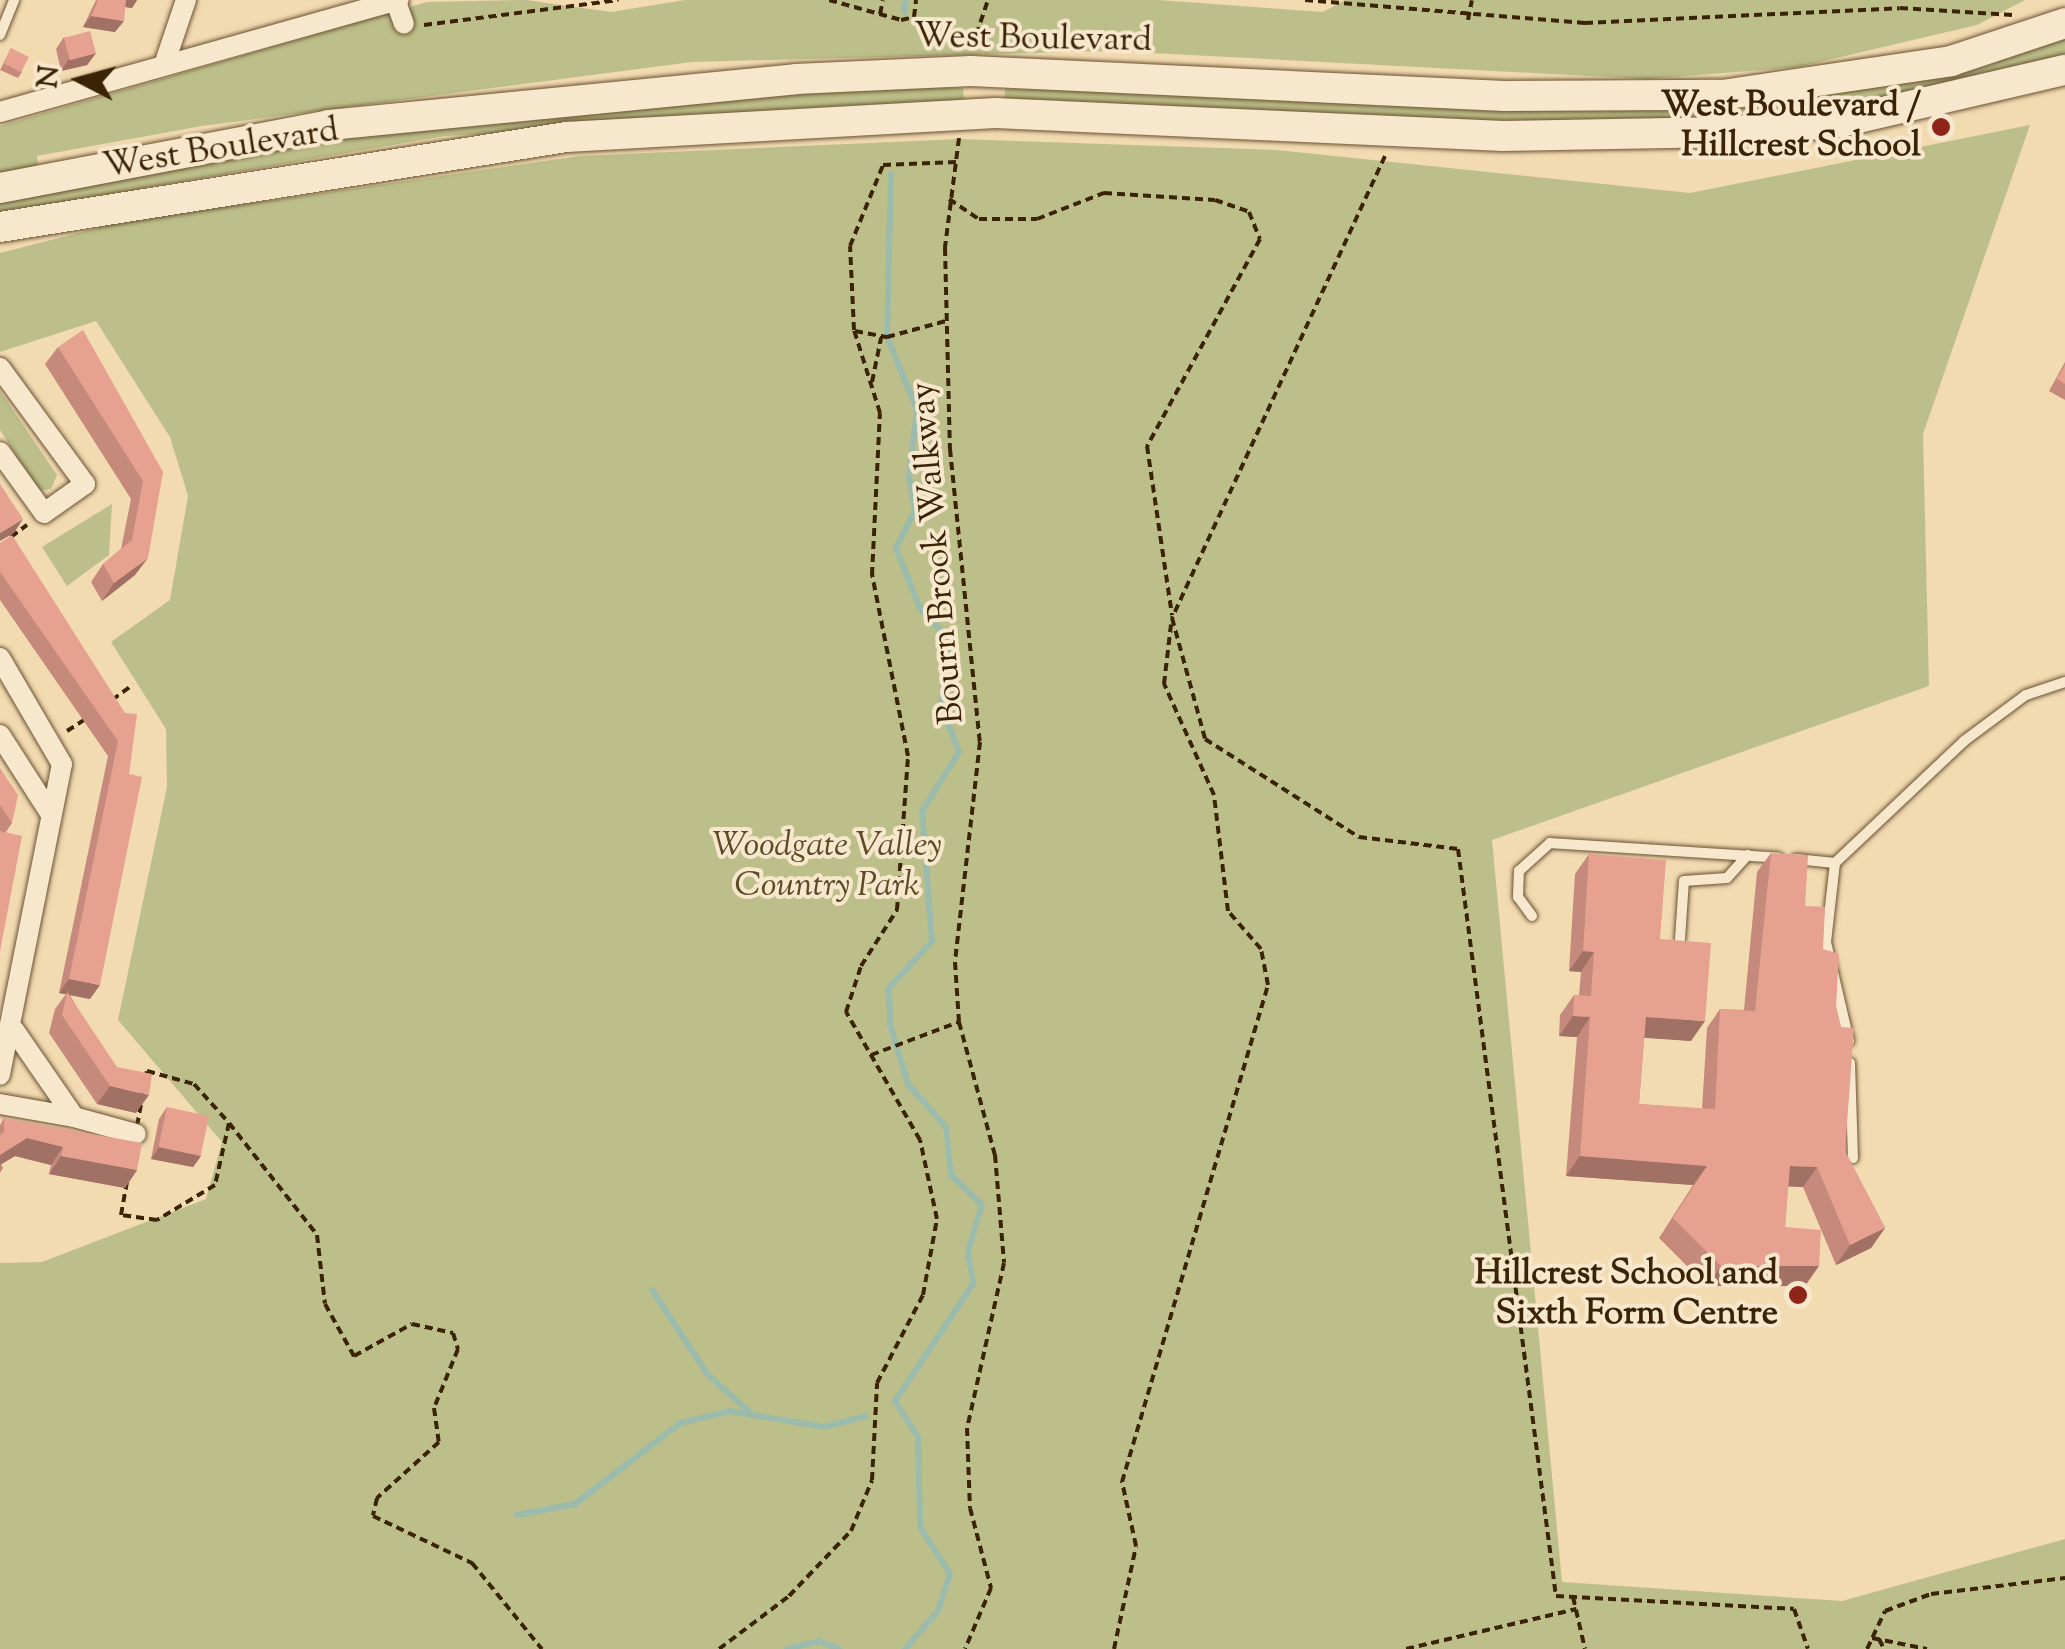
<!DOCTYPE html>
<html>
<head>
<meta charset="utf-8">
<style>
	body { margin:0 }
	#map { position:relative; width:2065px; height:1649px; overflow:hidden; background:#f2dab1; font-family:"Sorts Mill Goudy",serif }
	div>[style] { position:absolute }
	[style*='--x'] { left:calc(var(--x)*1px); top:calc(var(--y)*1px); width:calc(var(--w)*1px); rotate:calc(var(--a)*1deg) }
	.green>* { inset:0; background:#bdbf8a }
	.stream>* { height:6px; margin:-3px; padding:0 3px; transform-origin:3px; border-radius:3px; background:#9bbbad }
	.path>* { height:4px; margin-top:-2px; transform-origin:0; background:repeating-linear-gradient(90deg,#3b2406 0 8px,transparent 0 13px) }
	.roads { filter:drop-shadow(0 0 2px #695231) drop-shadow(0 0 2px #695231) }
	.lane>* { height:10px; margin:-5px; padding:0 5px; transform-origin:5px; border-radius:5px; background:#f7e7cc }
	.street>* { height:20px; margin:-10px; padding:0 10px; transform-origin:10px; border-radius:10px; background:#f7e7cc }
	.secondary>* { height:30px; margin:-15px; padding:0 15px; transform-origin:15px; border-radius:15px; background:#f7e7cc }
	.wall>* { inset:0; background:#c68a7c }
	.shaded-wall>* { inset:0; background:#a17165 }
	.building>* { inset:0; background:#e6a190; transform-origin:0 0 }
	.dots>* { width:28px; height:28px; translate:-50% -50%; box-sizing:border-box; border:5px solid #f7e7cc; border-radius:50% }
	span { translate:-50% -50%; white-space:nowrap; text-align:center; line-height:1.15; -webkit-text-stroke:8px #f7e7cc; paint-order:stroke }
	.street-label { font-size:35px; color:#3b2406 }
	.poi-label { font-size:35px; color:#3b2406; font-weight:700 }
	.right { translate:-100% -50%; text-align:right }
	.park-label { font-size:35px; color:#5c4b27; font-style:italic }
	.north { position:absolute; left:30px; top:30px; width:100px; height:100px; -webkit-text-stroke:8px #f7e7cc; paint-order:stroke; rotate:276deg; font-size:28px; font-weight:700; line-height:40px; text-align:center; color:#3b2406 }
	.north::after { content:''; display:block; margin:auto; width:35px; height:45px; background:#3b2406; clip-path:polygon(50% 0,100% 100%,50% 72%,0 100%) }
</style>
</head>
<body>
<div id="map">
	<div class="green">
		<i style="clip-path:polygon(526px 0,611px 12px,685px 0,1158px 0,1323px 12px,1345px 0,2025px 0,1977px 25px,1798px 67px,1648px 79px,1112px 51px,692px 62px,202px 126px,37px 156px,38px 165px,0 174px,0 126px,427px 2px)"></i>
		<i style="clip-path:polygon(2065px 39px,2065px 57px,1856px 104px,1727px 118px,1490px 123px,1004px 101px,1005px 89px,1229px 92px,1596px 109px)"></i>
		<i style="clip-path:polygon(876px 87px,963px 88px,964px 104px,445px 136px,0 213px,0 197px,348px 136px)"></i>
		<i style="clip-path:polygon(2030px 125px,1923px 434px,1929px 686px,1492px 840px,1562px 1582px,1842px 1601px,2065px 1539px,2065px 1649px,0 1649px,0 1263px,42px 1262px,206px 1199px,222px 1142px,118px 1020px,167px 787px,166px 729px,111px 642px,170px 600px,188px 496px,170px 437px,96px 321px,0 352px,0 253px,121px 222px,580px 156px,959px 139px,1277px 150px,1690px 193px)"></i>
		<i style="clip-path:polygon(0 391px,57px 475px,51px 489px,39px 491px,0 430px)"></i>
		<i style="clip-path:polygon(112px 504px,109px 555px,67px 586px,42px 547px)"></i>
	</div>
	<div class="stream">
		<i style="--x:904;--y:12;--w:12;--a:-81"></i>
		<i style="--x:891;--y:174;--w:163;--a:91.4"></i>
		<i style="--x:887;--y:337;--w:78;--a:67.4"></i>
		<i style="--x:917;--y:409;--w:68;--a:96.7"></i>
		<i style="--x:909;--y:477;--w:34;--a:80"></i>
		<i style="--x:915;--y:510;--w:42;--a:116.6"></i>
		<i style="--x:896;--y:548;--w:65;--a:68.2"></i>
		<i style="--x:920;--y:608;--w:43;--a:47.8"></i>
		<i style="--x:949;--y:640;--w:66;--a:96.9"></i>
		<i style="--x:941;--y:706;--w:49;--a:68.6"></i>
		<i style="--x:959;--y:752;--w:70;--a:122.1"></i>
		<i style="--x:922;--y:811;--w:130;--a:85.6"></i>
		<i style="--x:932;--y:941;--w:64;--a:132.5"></i>
		<i style="--x:889;--y:988;--w:36;--a:88"></i>
		<i style="--x:890;--y:1024;--w:63;--a:73.3"></i>
		<i style="--x:908;--y:1084;--w:57;--a:48.5"></i>
		<i style="--x:946;--y:1127;--w:48;--a:84.1"></i>
		<i style="--x:951;--y:1175;--w:43;--a:44.1"></i>
		<i style="--x:982;--y:1205;--w:48;--a:106.9"></i>
		<i style="--x:968;--y:1251;--w:33;--a:81"></i>
		<i style="--x:973;--y:1284;--w:141;--a:123.7"></i>
		<i style="--x:895;--y:1401;--w:43;--a:57.4"></i>
		<i style="--x:918;--y:1437;--w:90;--a:88.7"></i>
		<i style="--x:920;--y:1527;--w:56;--a:57.4"></i>
		<i style="--x:950;--y:1574;--w:39;--a:108"></i>
		<i style="--x:938;--y:1611;--w:50;--a:131"></i>
		<i style="--x:652;--y:1290;--w:102;--a:56.6"></i>
		<i style="--x:708;--y:1375;--w:57;--a:41.5"></i>
		<i style="--x:517;--y:1515;--w:59;--a:-10.7"></i>
		<i style="--x:575;--y:1504;--w:133;--a:-37.6"></i>
		<i style="--x:680;--y:1423;--w:51;--a:-13.5"></i>
		<i style="--x:730;--y:1411;--w:95;--a:9.7"></i>
		<i style="--x:824;--y:1427;--w:43;--a:-14.7"></i>
		<i style="--x:787;--y:1649;--w:33;--a:-14"></i>
		<i style="--x:819;--y:1641;--w:22;--a:22"></i>
	</div>
	<div class="path">
		<i style="--x:829;--y:0;--w:75;--a:15.5"></i>
		<i style="--x:901;--y:20;--w:13;--a:-13"></i>
		<i style="--x:914;--y:17;--w:17;--a:-83"></i>
		<i style="--x:1305;--y:0;--w:281;--a:4.7"></i>
		<i style="--x:1585;--y:23;--w:315;--a:-2.7"></i>
		<i style="--x:1900;--y:8;--w:113;--a:3.5"></i>
		<i style="--x:880;--y:14;--w:14;--a:-78"></i>
		<i style="--x:1468;--y:20;--w:20;--a:-79"></i>
		<i style="--x:424;--y:25;--w:196;--a:-7.3"></i>
		<i style="--x:972;--y:47;--w:50;--a:-71.2"></i>
		<i style="--x:959;--y:138;--w:111;--a:97.3"></i>
		<i style="--x:945;--y:248;--w:201;--a:88.6"></i>
		<i style="--x:950;--y:449;--w:295;--a:84.2"></i>
		<i style="--x:980;--y:742;--w:221;--a:96.5"></i>
		<i style="--x:955;--y:962;--w:60;--a:86.2"></i>
		<i style="--x:959;--y:1022;--w:138;--a:74.9"></i>
		<i style="--x:995;--y:1155;--w:108;--a:85.2"></i>
		<i style="--x:1004;--y:1263;--w:169;--a:102.6"></i>
		<i style="--x:967;--y:1428;--w:80;--a:87.9"></i>
		<i style="--x:970;--y:1508;--w:83;--a:75.3"></i>
		<i style="--x:991;--y:1588;--w:66;--a:113.1"></i>
		<i style="--x:1385;--y:156;--w:509;--a:114.75"></i>
		<i style="--x:1172;--y:618;--w:125;--a:74.7"></i>
		<i style="--x:1205;--y:739;--w:183;--a:32.5"></i>
		<i style="--x:1359;--y:837;--w:100;--a:6.9"></i>
		<i style="--x:1458;--y:849;--w:753;--a:82.53"></i>
		<i style="--x:1556;--y:1596;--w:238;--a:3.1"></i>
		<i style="--x:1794;--y:1609;--w:42;--a:70.7"></i>
		<i style="--x:949;--y:199;--w:36;--a:34"></i>
		<i style="--x:979;--y:219;--w:58;--a:0"></i>
		<i style="--x:1037;--y:219;--w:72;--a:-21.2"></i>
		<i style="--x:1104;--y:193;--w:111;--a:3.6"></i>
		<i style="--x:1215;--y:200;--w:36;--a:19"></i>
		<i style="--x:1249;--y:212;--w:29;--a:68"></i>
		<i style="--x:1260;--y:239;--w:236;--a:118.6"></i>
		<i style="--x:1147;--y:446;--w:171;--a:81.6"></i>
		<i style="--x:855;--y:331;--w:33;--a:11"></i>
		<i style="--x:887;--y:337;--w:61;--a:-15.2"></i>
		<i style="--x:872;--y:382;--w:45;--a:-78.4"></i>
		<i style="--x:11;--y:537;--w:20;--a:-37"></i>
		<i style="--x:112;--y:700;--w:26;--a:-36"></i>
		<i style="--x:67;--y:731;--w:20;--a:-33"></i>
		<i style="--x:871;--y:1055;--w:94;--a:-20.6"></i>
		<i style="--x:147;--y:1071;--w:49;--a:15.5"></i>
		<i style="--x:194;--y:1084;--w:52;--a:48.1"></i>
		<i style="--x:229;--y:1123;--w:64;--a:102.7"></i>
		<i style="--x:215;--y:1185;--w:68;--a:148.9"></i>
		<i style="--x:157;--y:1220;--w:36;--a:-172"></i>
		<i style="--x:121;--y:1215;--w:146;--a:-79.8"></i>
		<i style="--x:229;--y:1123;--w:142;--a:51.8"></i>
		<i style="--x:317;--y:1235;--w:69;--a:83.4"></i>
		<i style="--x:325;--y:1304;--w:60;--a:60.9"></i>
		<i style="--x:354;--y:1356;--w:66;--a:-28.9"></i>
		<i style="--x:412;--y:1324;--w:42;--a:12.4"></i>
		<i style="--x:453;--y:1333;--w:17;--a:73"></i>
		<i style="--x:458;--y:1349;--w:64;--a:112.1"></i>
		<i style="--x:434;--y:1408;--w:34;--a:82"></i>
		<i style="--x:439;--y:1442;--w:84;--a:137.9"></i>
		<i style="--x:377;--y:1498;--w:18;--a:103"></i>
		<i style="--x:373;--y:1516;--w:110;--a:25.4"></i>
		<i style="--x:472;--y:1563;--w:111;--a:50.9"></i>
		<i style="--x:1573;--y:1597;--w:53;--a:77"></i>
		<i style="--x:1872;--y:1638;--w:56;--a:11.3"></i>
		<i style="--x:1879;--y:1639;--w:11;--a:63"></i>
		<i style="--x:719;--y:1649;--w:88;--a:-37.1"></i>
		<i style="--x:789;--y:1596;--w:90;--a:-46.4"></i>
		<i style="--x:851;--y:1531;--w:55;--a:-67.6"></i>
		<i style="--x:872;--y:1480;--w:97;--a:-87"></i>
		<i style="--x:877;--y:1383;--w:99;--a:-62.4"></i>
		<i style="--x:923;--y:1295;--w:77;--a:-79.6"></i>
		<i style="--x:937;--y:1219;--w:81;--a:-102.1"></i>
		<i style="--x:920;--y:1140;--w:148;--a:-120"></i>
		<i style="--x:846;--y:1012;--w:48;--a:-71.9"></i>
		<i style="--x:861;--y:966;--w:67;--a:-57.3"></i>
		<i style="--x:897;--y:910;--w:154;--a:-85.9"></i>
		<i style="--x:908;--y:756;--w:185;--a:-101.2"></i>
		<i style="--x:872;--y:575;--w:162;--a:-87.2"></i>
		<i style="--x:880;--y:413;--w:87;--a:-107.4"></i>
		<i style="--x:854;--y:330;--w:84;--a:-92.7"></i>
		<i style="--x:850;--y:246;--w:87;--a:-67.8"></i>
		<i style="--x:883;--y:165;--w:73;--a:-2.4"></i>
		<i style="--x:1114;--y:1649;--w:105;--a:-77.9"></i>
		<i style="--x:1136;--y:1546;--w:66;--a:-102.3"></i>
		<i style="--x:1122;--y:1482;--w:518;--a:-73.63"></i>
		<i style="--x:1268;--y:985;--w:37;--a:-101"></i>
		<i style="--x:1261;--y:949;--w:50;--a:-131"></i>
		<i style="--x:1228;--y:911;--w:117;--a:-96.9"></i>
		<i style="--x:1214;--y:795;--w:122;--a:-114.2"></i>
		<i style="--x:1164;--y:684;--w:60;--a:-83.3"></i>
		<i style="--x:1406;--y:1649;--w:175;--a:-13.2"></i>
		<i style="--x:1867;--y:1649;--w:42;--a:-64.7"></i>
		<i style="--x:1885;--y:1611;--w:49;--a:-20.3"></i>
		<i style="--x:1931;--y:1594;--w:135;--a:-6.8"></i>
	</div>
	<div class="roads">
		<div class="lane">
			<i style="--x:0;--y:35;--w:38;--a:-68"></i>
			<i style="--x:1796;--y:859;--w:39;--a:6"></i>
			<i style="--x:1532;--y:916;--w:24;--a:-126"></i>
			<i style="--x:1518;--y:897;--w:26;--a:-88"></i>
			<i style="--x:1519;--y:871;--w:42;--a:-42.1"></i>
			<i style="--x:1550;--y:843;--w:229;--a:3.7"></i>
			<i style="--x:1680;--y:939;--w:58;--a:-86.1"></i>
			<i style="--x:1684;--y:881;--w:43;--a:-4"></i>
			<i style="--x:1727;--y:878;--w:31;--a:-48"></i>
			<i style="--x:1849;--y:1041;--w:102;--a:-103.1"></i>
			<i style="--x:1826;--y:942;--w:80;--a:-83.5"></i>
			<i style="--x:1835;--y:863;--w:178;--a:-43.4"></i>
			<i style="--x:1964;--y:741;--w:77;--a:-36.6"></i>
			<i style="--x:2026;--y:695;--w:41;--a:-18.4"></i>
			<i style="--x:1850;--y:1063;--w:95;--a:88.2"></i>
		</div>
		<div class="street">
			<i style="--x:396;--y:2;--w:23;--a:70"></i>
			<i style="--x:166;--y:59;--w:62;--a:-71.3"></i>
			<i style="--x:0;--y:112;--w:414;--a:-15.7"></i>
			<i style="--x:0;--y:368;--w:144;--a:53.8"></i>
			<i style="--x:85;--y:484;--w:50;--a:144.7"></i>
			<i style="--x:44;--y:513;--w:75;--a:-125.8"></i>
			<i style="--x:0;--y:658;--w:123;--a:59.7"></i>
			<i style="--x:62;--y:764;--w:317;--a:101.3"></i>
			<i style="--x:0;--y:735;--w:93;--a:57.3"></i>
			<i style="--x:0;--y:1104;--w:75;--a:10"></i>
			<i style="--x:74;--y:1117;--w:106;--a:-124.6"></i>
			<i style="--x:74;--y:1117;--w:64;--a:15.3"></i>
		</div>
		<div class="secondary">
			<i style="--x:0;--y:188;--w:335;--a:-10.8"></i>
			<i style="--x:329;--y:125;--w:469;--a:-5.6"></i>
			<i style="--x:796;--y:79;--w:175;--a:-2.6"></i>
			<i style="--x:971;--y:71;--w:534;--a:2.69"></i>
			<i style="--x:1504;--y:96;--w:218;--a:-0.3"></i>
			<i style="--x:1722;--y:95;--w:232;--a:-8.4"></i>
			<i style="--x:1951;--y:61;--w:120;--a:-18.4"></i>
			<i style="--x:0;--y:227;--w:573;--a:-9.03"></i>
			<i style="--x:566;--y:137;--w:430;--a:-3.2"></i>
			<i style="--x:995;--y:113;--w:509;--a:2.59"></i>
			<i style="--x:1503;--y:136;--w:224;--a:-1"></i>
			<i style="--x:1727;--y:132;--w:114;--a:-5"></i>
			<i style="--x:1841;--y:122;--w:230;--a:-13.1"></i>
		</div>
	</div>
	<div class="wall">
		<i style="clip-path:polygon(96px 0,137px 0,132px 8px,125px 7px,115px 32px,83px 27px)"></i>
		<i style="clip-path:polygon(64px 37px,96px 53px,87px 65px,61px 71px,56px 49px)"></i>
		<i style="clip-path:polygon(11px 48px,22px 72px,18px 78px,0 70px)"></i>
		<i style="clip-path:polygon(58px 347px,163px 472px,135px 575px,102px 601px,91px 582px,103px 564px,121px 549px,131px 499px,45px 364px)"></i>
		<i style="clip-path:polygon(2065px 362px,2065px 400px,2049px 391px)"></i>
		<i style="clip-path:polygon(0 543px,125px 713px,90px 999px,70px 995px,136px 1113px,97px 1104px,49px 1033px,55px 1009px,66px 994px,59px 993px,108px 756px,0 600px)"></i>
		<i style="clip-path:polygon(0 768px,12px 823px,6px 832px,0 951px)"></i>
		<i style="clip-path:polygon(1771px 853px,1805px 906px,1823px 949px,1836px 1007px,1845px 1151px,1885px 1228px,1871px 1248px,1836px 1265px,1803px 1187px,1788px 1186px,1785px 1227px,1805px 1286px,1707px 1286px,1659px 1238px,1693px 1185px,1566px 1176px,1577px 1037px,1559px 1036px,1560px 1015px,1574px 995px,1579px 995px,1581px 972px,1569px 971px,1575px 874px,1589px 854px,1660px 939px,1691px 1041px,1644px 1037px,1639px 1104px,1702px 1109px,1707px 1028px,1720px 1009px,1744px 1010px,1757px 872px)"></i>
		<i style="clip-path:polygon(167px 1107px,201px 1156px,193px 1167px,151px 1159px,159px 1119px)"></i>
		<i style="clip-path:polygon(4px 1118px,137px 1170px,125px 1188px,49px 1174px,51px 1165px,15px 1156px,1px 1164px,3px 1168px,0 1173px,0 1125px)"></i>
	</div>
	<div class="shaded-wall">
		<i style="clip-path:polygon(123px 0,137px 0,132px 8px,119px 6px)"></i>
		<i style="clip-path:polygon(91px 16px,124px 21px,115px 32px,83px 27px)"></i>
		<i style="clip-path:polygon(96px 53px,87px 65px,61px 71px,69px 59px)"></i>
		<i style="clip-path:polygon(23px 519px,14px 533px,0 541px,0 533px)"></i>
		<i style="clip-path:polygon(148px 558px,135px 575px,102px 601px,114px 583px)"></i>
		<i style="clip-path:polygon(1583px 951px,1594px 952px,1581px 972px,1569px 971px)"></i>
		<i style="clip-path:polygon(69px 979px,100px 985px,90px 999px,59px 993px)"></i>
		<i style="clip-path:polygon(1573px 1016px,1590px 1017px,1577px 1037px,1559px 1036px)"></i>
		<i style="clip-path:polygon(1646px 1017px,1705px 1021px,1691px 1041px,1632px 1037px)"></i>
		<i style="clip-path:polygon(110px 1086px,149px 1095px,136px 1113px,97px 1104px)"></i>
		<i style="clip-path:polygon(27px 1138px,63px 1147px,51px 1165px,15px 1156px,0 1165px,0 1155px)"></i>
		<i style="clip-path:polygon(159px 1147px,201px 1156px,193px 1167px,151px 1159px)"></i>
		<i style="clip-path:polygon(61px 1156px,137px 1170px,125px 1188px,49px 1174px)"></i>
		<i style="clip-path:polygon(1580px 1156px,1707px 1166px,1693px 1185px,1566px 1176px)"></i>
		<i style="clip-path:polygon(1790px 1166px,1817px 1167px,1803px 1187px,1776px 1186px)"></i>
		<i style="clip-path:polygon(1885px 1228px,1871px 1248px,1836px 1265px,1850px 1245px)"></i>
		<i style="clip-path:polygon(1721px 1266px,1819px 1266px,1805px 1286px,1707px 1286px)"></i>
	</div>
	<div class="building">
		<i style="clip-path:polygon(98px 0,126px 0,124px 21px,91px 16px)"></i>
		<i style="left:90px;top:31px;width:23px;height:27px;rotate:75deg"></i>
		<i style="left:11px;top:48px;width:20px;height:17px;rotate:27deg"></i>
		<i style="clip-path:polygon(83px 330px,163px 472px,148px 558px,114px 583px,103px 564px,132px 540px,143px 481px,58px 347px)"></i>
		<i style="clip-path:polygon(2065px 365px,2065px 384px,2057px 379px)"></i>
		<i style="clip-path:polygon(0 484px,23px 519px,0 533px)"></i>
		<i style="clip-path:polygon(12px 535px,125px 713px,137px 714px,129px 774px,142px 777px,100px 985px,69px 979px,118px 741px,0 572px,0 543px)"></i>
		<i style="clip-path:polygon(0 768px,18px 795px,12px 823px,0 805px)"></i>
		<i style="clip-path:polygon(0 831px,22px 836px,0 951px)"></i>
		<i style="clip-path:polygon(1771px 853px,1808px 855px,1805px 906px,1825px 907px,1823px 949px,1839px 954px,1836px 1007px,1841px 1027px,1854px 1028px,1845px 1151px,1885px 1228px,1850px 1245px,1817px 1167px,1790px 1166px,1785px 1227px,1821px 1230px,1819px 1266px,1721px 1266px,1673px 1218px,1707px 1166px,1580px 1156px,1590px 1017px,1573px 1016px,1574px 995px,1591px 996px,1594px 952px,1583px 951px,1589px 854px,1666px 860px,1660px 939px,1711px 943px,1705px 1021px,1646px 1017px,1639px 1104px,1715px 1109px,1720px 1009px,1755px 1011px)"></i>
		<i style="clip-path:polygon(67px 992px,117px 1067px,152px 1074px,149px 1095px,110px 1086px,62px 1015px)"></i>
		<i style="left:167px;top:1107px;width:43px;height:41px;rotate:12deg"></i>
		<i style="clip-path:polygon(4px 1118px,142px 1143px,137px 1170px,61px 1156px,63px 1147px,27px 1138px,0 1155px,0 1135px,4px 1132px)"></i>
	</div>
	<div class="dots">
		<i style="left:1941px;top:127px;background:#8f2418"></i>
		<i style="left:1798px;top:1295px;background:#8f2418"></i>
	</div>
	<div class="street-label">
		<span style="left:1033px;top:40px;rotate:1deg">West Boulevard</span>
		<span style="left:221px;top:150px;rotate:-9deg">West Boulevard</span>
		<span style="left:939px;top:553px;rotate:-95deg">Bourn Brook Walkway</span>
	</div>
	<div class="poi-label">
		<span class="right" style="left:1921px;top:127px">West Boulevard /<br>Hillcrest School</span>
		<span class="right" style="left:1778px;top:1295px">Hillcrest School and<br>Sixth Form Centre</span>
	</div>
	<div class="park-label">
		<span style="left:827px;top:867px">Woodgate Valley<br>Country Park</span>
	</div>
	<div class="north">N</div>
</div>
</body>
</html>
